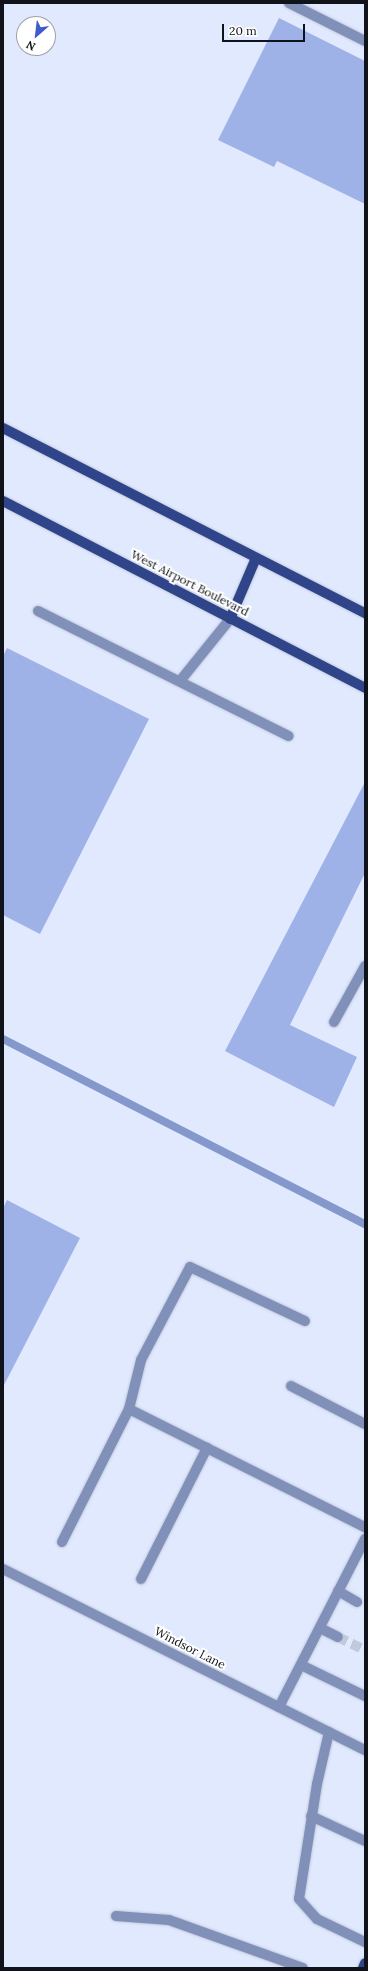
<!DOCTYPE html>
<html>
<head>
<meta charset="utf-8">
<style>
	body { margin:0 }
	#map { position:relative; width:368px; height:1971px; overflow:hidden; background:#e0e9fe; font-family:Lora,serif }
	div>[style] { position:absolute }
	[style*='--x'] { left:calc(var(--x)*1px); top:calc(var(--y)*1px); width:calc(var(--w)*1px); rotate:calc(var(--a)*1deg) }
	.stream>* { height:8px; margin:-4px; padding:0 4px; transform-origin:4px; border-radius:4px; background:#8598cb }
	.building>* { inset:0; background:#9fb2e7 }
	.minor-tunnel>* { height:10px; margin-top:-5px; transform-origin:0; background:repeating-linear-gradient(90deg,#c1c9dc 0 10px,transparent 0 15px) }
	.roads { filter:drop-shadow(0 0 1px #bfc7da) drop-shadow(0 0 1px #bfc7da) }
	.minor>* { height:10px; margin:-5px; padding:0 5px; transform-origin:5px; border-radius:5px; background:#8190b8 }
	.major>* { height:10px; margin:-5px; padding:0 5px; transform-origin:5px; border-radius:5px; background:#304489 }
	span { translate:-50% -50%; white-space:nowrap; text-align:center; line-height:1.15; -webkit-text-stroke:4px #fff; paint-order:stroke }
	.street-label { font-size:12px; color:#11131b }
	.frame { position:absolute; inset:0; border:4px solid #11131b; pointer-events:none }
	.north { position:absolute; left:16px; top:16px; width:40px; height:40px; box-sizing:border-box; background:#fff; border:1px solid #a0a1a4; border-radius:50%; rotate:208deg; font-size:11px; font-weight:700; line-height:16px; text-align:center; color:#11131b }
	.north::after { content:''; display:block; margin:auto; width:14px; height:18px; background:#3e5acd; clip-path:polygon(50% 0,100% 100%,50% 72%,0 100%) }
	.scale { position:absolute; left:222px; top:24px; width:83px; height:18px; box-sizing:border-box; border:2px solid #11131b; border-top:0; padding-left:5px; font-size:12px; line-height:14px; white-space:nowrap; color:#11131b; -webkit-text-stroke:3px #fff; paint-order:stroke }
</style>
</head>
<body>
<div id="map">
	<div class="stream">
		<i style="--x:3;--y:1039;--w:407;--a:27.1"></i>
	</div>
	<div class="building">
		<i style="clip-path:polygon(279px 18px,365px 61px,365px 204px,277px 161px,274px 167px,218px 140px)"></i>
		<i style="clip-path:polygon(7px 648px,149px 719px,40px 934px,3px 915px,3px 656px)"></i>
		<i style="clip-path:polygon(365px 782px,365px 873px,290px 1025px,357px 1057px,334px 1107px,225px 1051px)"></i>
		<i style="clip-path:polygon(7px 1200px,80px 1238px,3px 1387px,3px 1208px)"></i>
	</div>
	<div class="minor-tunnel">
		<i style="--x:338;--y:1637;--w:30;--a:26"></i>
	</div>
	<div class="roads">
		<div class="minor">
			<i style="--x:289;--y:3;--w:85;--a:26.6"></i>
			<i style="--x:38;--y:611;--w:280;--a:26.5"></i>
			<i style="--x:180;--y:681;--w:80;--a:-51.1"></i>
			<i style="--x:334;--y:1022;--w:64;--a:-61"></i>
			<i style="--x:291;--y:1386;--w:83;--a:27.2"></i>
			<i style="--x:129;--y:1409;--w:50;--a:-76.2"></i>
			<i style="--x:141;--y:1360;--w:105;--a:-62.2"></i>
			<i style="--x:190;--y:1267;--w:127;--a:25.2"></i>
			<i style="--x:62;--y:1542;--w:149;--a:-63.3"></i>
			<i style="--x:129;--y:1409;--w:264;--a:26.6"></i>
			<i style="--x:3;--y:1569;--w:405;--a:26.6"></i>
			<i style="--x:141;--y:1579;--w:147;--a:-63.3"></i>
			<i style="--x:338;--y:1591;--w:22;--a:30"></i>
			<i style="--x:320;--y:1628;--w:20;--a:27"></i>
			<i style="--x:301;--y:1665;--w:71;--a:25.8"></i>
			<i style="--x:279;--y:1707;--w:189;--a:-62.9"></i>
			<i style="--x:329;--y:1732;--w:53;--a:103"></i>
			<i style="--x:317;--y:1784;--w:116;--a:98.9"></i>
			<i style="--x:299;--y:1899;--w:27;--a:48"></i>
			<i style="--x:317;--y:1919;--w:53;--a:25.6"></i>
			<i style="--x:311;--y:1816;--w:60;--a:24.8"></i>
			<i style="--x:116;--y:1916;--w:53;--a:4.3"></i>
			<i style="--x:169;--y:1920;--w:142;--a:19.7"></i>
		</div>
		<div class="major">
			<i style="--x:3;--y:428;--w:407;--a:27.1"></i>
			<i style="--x:3;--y:501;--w:407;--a:27.3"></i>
			<i style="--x:230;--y:619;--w:66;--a:-66.9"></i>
			<i style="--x:363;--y:1968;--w:5;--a:-68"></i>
		</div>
	</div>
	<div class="street-label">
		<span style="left:190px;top:583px;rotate:27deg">West Airport Boulevard</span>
		<span style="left:190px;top:1648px;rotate:27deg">Windsor Lane</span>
	</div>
	<div class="frame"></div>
	<div class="north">N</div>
	<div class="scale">20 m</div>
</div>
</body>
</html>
